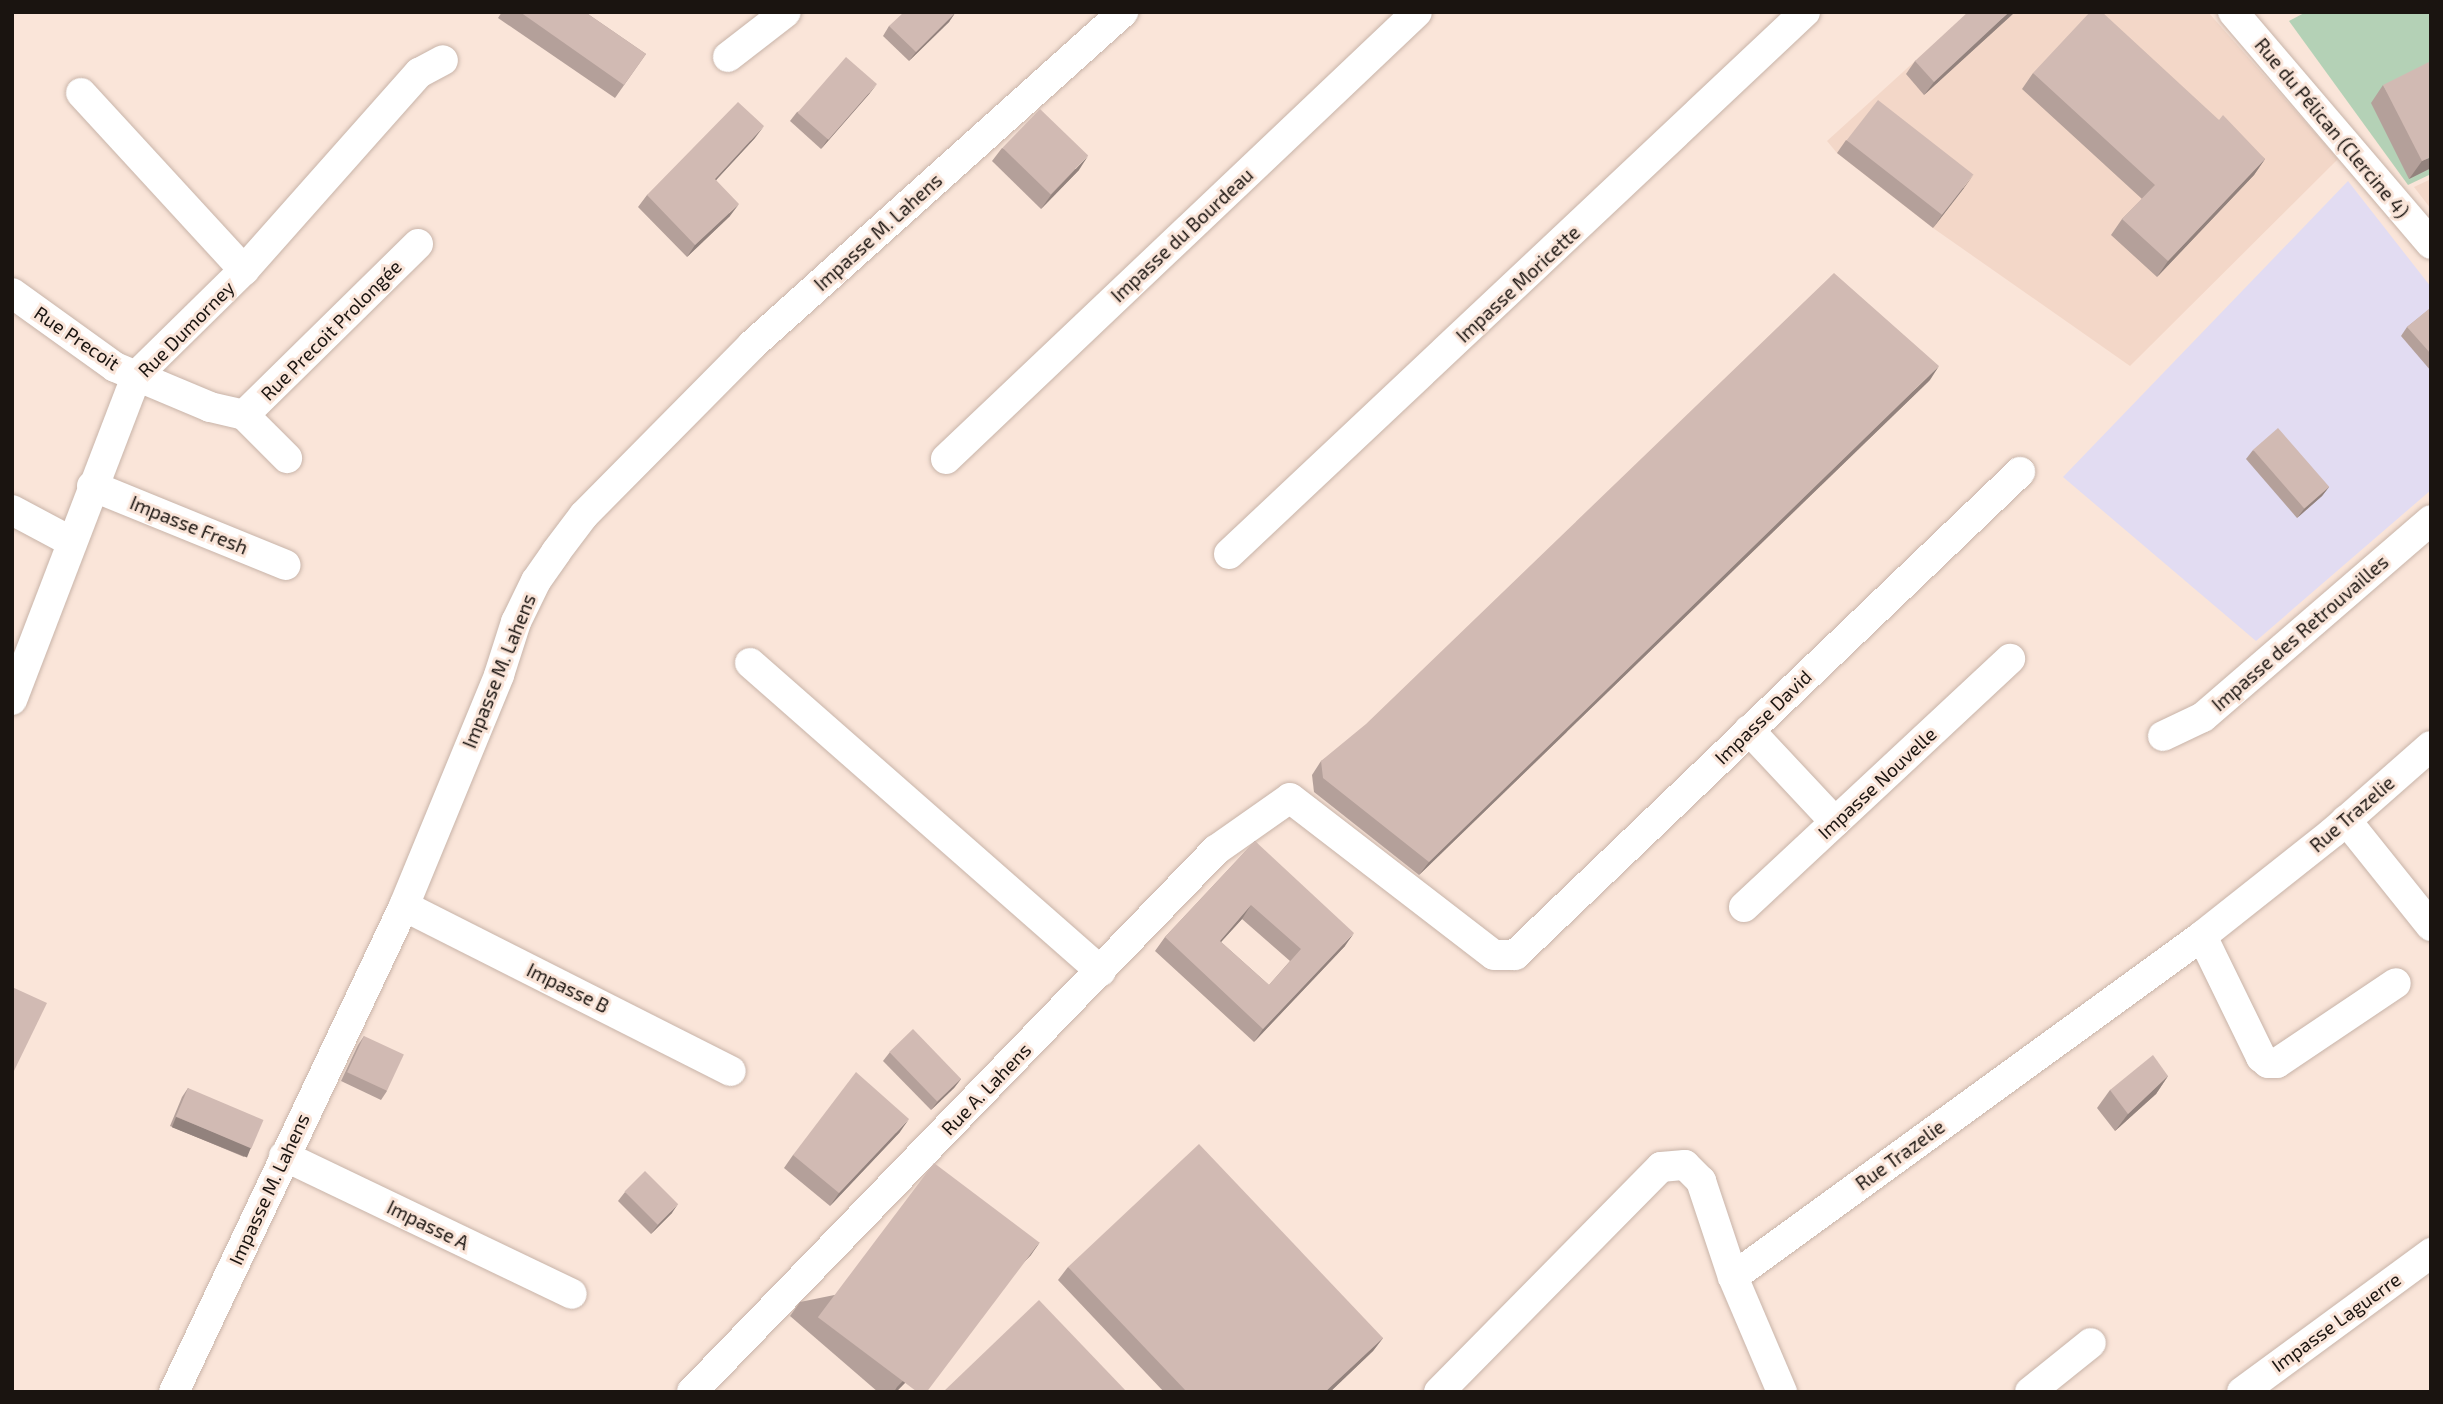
<!DOCTYPE html>
<html>
<head>
<meta charset="utf-8">
<style>
	body { margin:0 }
	#map { position:relative; width:2443px; height:1404px; overflow:hidden; background:#fae5d9; font-family:"Exo 2",sans-serif }
	div>[style] { position:absolute }
	[style*='--x'] { left:calc(var(--x)*1px); top:calc(var(--y)*1px); width:calc(var(--w)*1px); rotate:calc(var(--a)*1deg) }
	.built>* { inset:0; background:#f3d7c8 }
	.education>* { inset:0; background:#e2dcf2 }
	.green>* { inset:0; background:#b4d1b6 }
	.roads { filter:drop-shadow(0 0 2px #c8b4a9) drop-shadow(0 0 2px #c8b4a9) }
	.street>* { height:30px; margin:-15px; padding:0 15px; transform-origin:15px; border-radius:15px; background:#fff }
	.wall>* { inset:0; background:#b4a09a }
	.shaded-wall>* { inset:0; background:#92827d; transform-origin:0 0 }
	.building>* { inset:0; background:#d1bab3; transform-origin:0 0 }
	span { translate:-50% -50%; white-space:nowrap; text-align:center; line-height:1.15; -webkit-text-stroke:6px #fae5d9; paint-order:stroke }
	.street-label { font-size:19px; color:#1a1410 }
	.frame { position:absolute; inset:0; border:14px solid #1a1410; pointer-events:none }
</style>
</head>
<body>
<div id="map">
	<div class="built">
		<i style="clip-path:polygon(1969px 12px,2208px 12px,2338px 159px,2130px 366px,1933px 228px,1837px 153px,1827px 141px)"></i>
		<i style="clip-path:polygon(2431px 179px,2431px 209px,2414px 187px)"></i>
	</div>
	<div class="education">
		<i style="clip-path:polygon(2348px 181px,2431px 287px,2431px 490px,2256px 641px,2063px 477px)"></i>
	</div>
	<div class="green">
		<i style="clip-path:polygon(2306px 12px,2431px 12px,2431px 174px,2408px 185px,2289px 21px)"></i>
	</div>
	<div class="roads">
		<div class="street">
			<i style="--x:2233;--y:12;--w:305;--a:49.5"></i>
			<i style="--x:728;--y:57;--w:73;--a:-37.8"></i>
			<i style="--x:81;--y:93;--w:241;--a:47.4"></i>
			<i style="--x:12;--y:293;--w:127;--a:35.7"></i>
			<i style="--x:115;--y:367;--w:103;--a:22.8"></i>
			<i style="--x:210;--y:407;--w:35;--a:13"></i>
			<i style="--x:244;--y:415;--w:61;--a:45"></i>
			<i style="--x:244;--y:415;--w:244;--a:-44.5"></i>
			<i style="--x:946;--y:459;--w:649;--a:-43.5"></i>
			<i style="--x:92;--y:486;--w:209;--a:22.2"></i>
			<i style="--x:12;--y:510;--w:68;--a:28.1"></i>
			<i style="--x:1229;--y:554;--w:791;--a:-43.26"></i>
			<i style="--x:750;--y:663;--w:467;--a:41.3"></i>
			<i style="--x:12;--y:700;--w:348;--a:-69"></i>
			<i style="--x:137;--y:375;--w:150;--a:-44.5"></i>
			<i style="--x:244;--y:270;--w:264;--a:-48.4"></i>
			<i style="--x:419;--y:73;--w:27;--a:-28"></i>
			<i style="--x:1749;--y:730;--w:126;--a:46.9"></i>
			<i style="--x:2163;--y:736;--w:44;--a:-25.4"></i>
			<i style="--x:2203;--y:717;--w:301;--a:-40.8"></i>
			<i style="--x:2346;--y:820;--w:136;--a:51.3"></i>
			<i style="--x:404;--y:906;--w:366;--a:26.8"></i>
			<i style="--x:1744;--y:907;--w:364;--a:-43"></i>
			<i style="--x:2202;--y:936;--w:135;--a:64"></i>
			<i style="--x:2261;--y:1057;--w:9;--a:41"></i>
			<i style="--x:2268;--y:1063;--w:9;--a:0"></i>
			<i style="--x:2277;--y:1063;--w:143;--a:-33.9"></i>
			<i style="--x:284;--y:1156;--w:319;--a:25.6"></i>
			<i style="--x:1733;--y:1277;--w:125;--a:66.9"></i>
			<i style="--x:174;--y:1392;--w:538;--a:-64.67"></i>
			<i style="--x:404;--y:906;--w:250;--a:-67.6"></i>
			<i style="--x:499;--y:675;--w:56;--a:-72.2"></i>
			<i style="--x:516;--y:622;--w:46;--a:-64"></i>
			<i style="--x:536;--y:581;--w:35;--a:-55"></i>
			<i style="--x:556;--y:552;--w:46;--a:-52.9"></i>
			<i style="--x:584;--y:515;--w:239;--a:-45.3"></i>
			<i style="--x:752;--y:345;--w:499;--a:-41.9"></i>
			<i style="--x:692;--y:1392;--w:754;--a:-45.97"></i>
			<i style="--x:1216;--y:850;--w:90;--a:-35.1"></i>
			<i style="--x:1290;--y:798;--w:257;--a:37.6"></i>
			<i style="--x:1494;--y:955;--w:21;--a:0"></i>
			<i style="--x:1515;--y:955;--w:699;--a:-43.72"></i>
			<i style="--x:1439;--y:1392;--w:316;--a:-45.4"></i>
			<i style="--x:1661;--y:1167;--w:24;--a:-5"></i>
			<i style="--x:1685;--y:1165;--w:23;--a:45"></i>
			<i style="--x:1701;--y:1181;--w:101;--a:71.6"></i>
			<i style="--x:1733;--y:1277;--w:580;--a:-36.02"></i>
			<i style="--x:2202;--y:936;--w:167;--a:-38.4"></i>
			<i style="--x:2333;--y:832;--w:130;--a:-41.3"></i>
			<i style="--x:2030;--y:1392;--w:78;--a:-38.8"></i>
			<i style="--x:2242;--y:1392;--w:235;--a:-36.3"></i>
		</div>
	</div>
	<div class="wall">
		<i style="clip-path:polygon(502px 12px,585px 12px,646px 54px,615px 98px,498px 18px)"></i>
		<i style="clip-path:polygon(2015px 12px,1924px 95px,1906px 74px,1915px 61px)"></i>
		<i style="clip-path:polygon(955px 13px,949px 22px,909px 61px,883px 36px,889px 26px)"></i>
		<i style="clip-path:polygon(2033px 73px,2219px 120px,2265px 159px,2254px 175px,2157px 277px,2111px 235px,2122px 219px,2142px 199px,2022px 89px)"></i>
		<i style="clip-path:polygon(2383px 85px,2431px 168px,2409px 179px,2371px 103px)"></i>
		<i style="clip-path:polygon(870px 93px,821px 149px,790px 121px,797px 112px)"></i>
		<i style="clip-path:polygon(755px 138px,716px 180px,730px 216px,687px 257px,638px 207px,647px 195px)"></i>
		<i style="clip-path:polygon(1846px 140px,1964px 188px,1933px 228px,1837px 153px)"></i>
		<i style="clip-path:polygon(1002px 148px,1079px 170px,1041px 209px,992px 161px)"></i>
		<i style="clip-path:polygon(2431px 308px,2431px 371px,2401px 336px,2407px 327px)"></i>
		<i style="clip-path:polygon(1930px 380px,1419px 875px,1314px 792px,1312px 775px,1321px 761px)"></i>
		<i style="clip-path:polygon(2253px 450px,2329px 487px,2322px 496px,2297px 518px,2246px 459px)"></i>
		<i style="clip-path:polygon(evenodd,1255px 841px,1345px 946px,1254px 1042px,1155px 951px,1165px 937px,1255px 841px,1242px 919px,1290px 961px,1269px 985px,1221px 942px,1242px 919px)"></i>
		<i style="clip-path:polygon(364px 1036px,387px 1091px,381px 1100px,341px 1081px,358px 1045px)"></i>
		<i style="clip-path:polygon(890px 1052px,961px 1079px,954px 1088px,931px 1110px,883px 1061px)"></i>
		<i style="clip-path:polygon(2168px 1076px,2156px 1094px,2115px 1131px,2097px 1108px,2110px 1090px)"></i>
		<i style="clip-path:polygon(188px 1088px,251px 1148px,244px 1157px,170px 1126px,182px 1097px)"></i>
		<i style="clip-path:polygon(900px 1132px,830px 1206px,784px 1168px,793px 1155px)"></i>
		<i style="clip-path:polygon(625px 1192px,672px 1213px,651px 1234px,618px 1201px)"></i>
		<i style="clip-path:polygon(1031px 1255px,896px 1392px,878px 1392px,790px 1316px,800px 1302px)"></i>
		<i style="clip-path:polygon(1068px 1267px,1383px 1338px,1373px 1351px,1330px 1392px,1164px 1392px,1058px 1280px)"></i>
	</div>
	<div class="shaded-wall">
		<i style="clip-path:polygon(2009px 12px,2015px 12px,1924px 95px,1934px 82px)"></i>
		<i style="clip-path:polygon(955px 13px,949px 22px,909px 61px,916px 52px)"></i>
		<i style="clip-path:polygon(877px 84px,870px 93px,821px 149px,828px 139px)"></i>
		<i style="clip-path:polygon(764px 126px,755px 138px,706px 191px,715px 179px)"></i>
		<i style="clip-path:polygon(1088px 156px,1079px 170px,1041px 209px,1051px 195px)"></i>
		<i style="clip-path:polygon(2431px 157px,2431px 168px,2409px 179px,2422px 161px)"></i>
		<i style="clip-path:polygon(2265px 159px,2254px 175px,2157px 277px,2168px 261px)"></i>
		<i style="clip-path:polygon(1974px 174px,1964px 188px,1933px 228px,1942px 215px)"></i>
		<i style="clip-path:polygon(739px 204px,730px 216px,687px 257px,695px 245px)"></i>
		<i style="clip-path:polygon(1939px 366px,1930px 380px,1419px 875px,1429px 862px)"></i>
		<i style="clip-path:polygon(2329px 487px,2322px 496px,2297px 518px,2304px 509px)"></i>
		<i style="clip-path:polygon(1251px 905px,1242px 919px,1210px 954px,1220px 941px)"></i>
		<i style="clip-path:polygon(1354px 933px,1345px 946px,1254px 1042px,1263px 1029px)"></i>
		<i style="clip-path:polygon(2168px 1076px,2156px 1094px,2115px 1131px,2128px 1114px)"></i>
		<i style="clip-path:polygon(961px 1079px,954px 1088px,931px 1110px,938px 1101px)"></i>
		<i style="left:176px;top:1117px;width:81px;height:11px;rotate:22deg"></i>
		<i style="clip-path:polygon(909px 1119px,900px 1132px,830px 1206px,839px 1193px)"></i>
		<i style="clip-path:polygon(678px 1204px,672px 1213px,651px 1234px,658px 1225px)"></i>
		<i style="clip-path:polygon(1040px 1242px,1031px 1255px,896px 1392px,894px 1392px,897px 1387px)"></i>
		<i style="clip-path:polygon(1383px 1338px,1373px 1351px,1330px 1392px,1325px 1392px)"></i>
	</div>
	<div class="building">
		<i style="clip-path:polygon(520px 12px,585px 12px,646px 54px,624px 85px)"></i>
		<i style="clip-path:polygon(904px 12px,954px 12px,955px 13px,916px 52px,889px 26px)"></i>
		<i style="clip-path:polygon(1968px 12px,2009px 12px,1934px 82px,1915px 61px)"></i>
		<i style="clip-path:polygon(2090px 12px,2102px 12px,2219px 120px,2223px 115px,2265px 159px,2168px 261px,2122px 219px,2155px 185px,2033px 73px)"></i>
		<i style="left:846px;top:57px;width:41px;height:74px;rotate:41deg"></i>
		<i style="clip-path:polygon(2431px 61px,2431px 157px,2422px 161px,2383px 85px)"></i>
		<i style="left:1878px;top:100px;width:121px;height:51px;rotate:38deg"></i>
		<i style="clip-path:polygon(738px 102px,764px 126px,715px 179px,739px 204px,695px 245px,647px 195px)"></i>
		<i style="left:1040px;top:109px;width:67px;height:54px;rotate:44deg"></i>
		<i style="clip-path:polygon(1834px 273px,1939px 366px,1429px 862px,1323px 778px,1321px 761px,1366px 724px)"></i>
		<i style="clip-path:polygon(2430px 308px,2431px 308px,2431px 354px,2407px 327px)"></i>
		<i style="left:2278px;top:428px;width:78px;height:33px;rotate:49deg"></i>
		<i style="clip-path:polygon(evenodd,1255px 841px,1354px 933px,1263px 1029px,1165px 937px,1255px 841px,1251px 905px,1301px 949px,1269px 985px,1220px 941px,1251px 905px)"></i>
		<i style="clip-path:polygon(12px 987px,47px 1003px,12px 1075px)"></i>
		<i style="left:913px;top:1029px;width:69px;height:33px;rotate:46deg"></i>
		<i style="left:364px;top:1036px;width:44px;height:40px;rotate:25deg"></i>
		<i style="clip-path:polygon(2153px 1055px,2168px 1076px,2128px 1114px,2110px 1090px)"></i>
		<i style="clip-path:polygon(856px 1072px,909px 1119px,839px 1193px,793px 1155px)"></i>
		<i style="left:188px;top:1088px;width:82px;height:31px;rotate:23deg"></i>
		<i style="clip-path:polygon(1199px 1144px,1383px 1338px,1325px 1392px,1187px 1392px,1068px 1267px)"></i>
		<i style="left:934px;top:1163px;width:132px;height:193px;rotate:37deg"></i>
		<i style="left:645px;top:1171px;width:47px;height:29px;rotate:45deg"></i>
		<i style="clip-path:polygon(1039px 1300px,1127px 1392px,943px 1392px)"></i>
	</div>
	<div class="street-label">
		<span style="left:2332px;top:128px;rotate:50deg">Rue du Pélican (Clercine 4)</span>
		<span style="left:878px;top:232px;rotate:-42deg">Impasse M. Lahens</span>
		<span style="left:1182px;top:235px;rotate:-43deg">Impasse du Bourdeau</span>
		<span style="left:1518px;top:284px;rotate:-43deg">Impasse Moricette</span>
		<span style="left:186px;top:329px;rotate:-45deg">Rue Dumorney</span>
		<span style="left:331px;top:330px;rotate:-45deg">Rue Precoit Prolongée</span>
		<span style="left:77px;top:338px;rotate:34deg">Rue Precoit</span>
		<span style="left:189px;top:525px;rotate:22deg">Impasse Fresh</span>
		<span style="left:2300px;top:633px;rotate:-41deg">Impasse des Retrouvailles</span>
		<span style="left:499px;top:671px;rotate:-68deg">Impasse M. Lahens</span>
		<span style="left:1763px;top:717px;rotate:-44deg">Impasse David</span>
		<span style="left:1877px;top:783px;rotate:-43deg">Impasse Nouvelle</span>
		<span style="left:2352px;top:814px;rotate:-41deg">Rue Trazelie</span>
		<span style="left:568px;top:988px;rotate:26deg">Impasse B</span>
		<span style="left:986px;top:1089px;rotate:-46deg">Rue A. Lahens</span>
		<span style="left:1900px;top:1155px;rotate:-36deg">Rue Trazelie</span>
		<span style="left:269px;top:1189px;rotate:-65deg">Impasse M. Lahens</span>
		<span style="left:428px;top:1225px;rotate:26deg">Impasse A</span>
		<span style="left:2336px;top:1322px;rotate:-36deg">Impasse Laguerre</span>
	</div>
	<div class="frame"></div>
</div>
</body>
</html>
